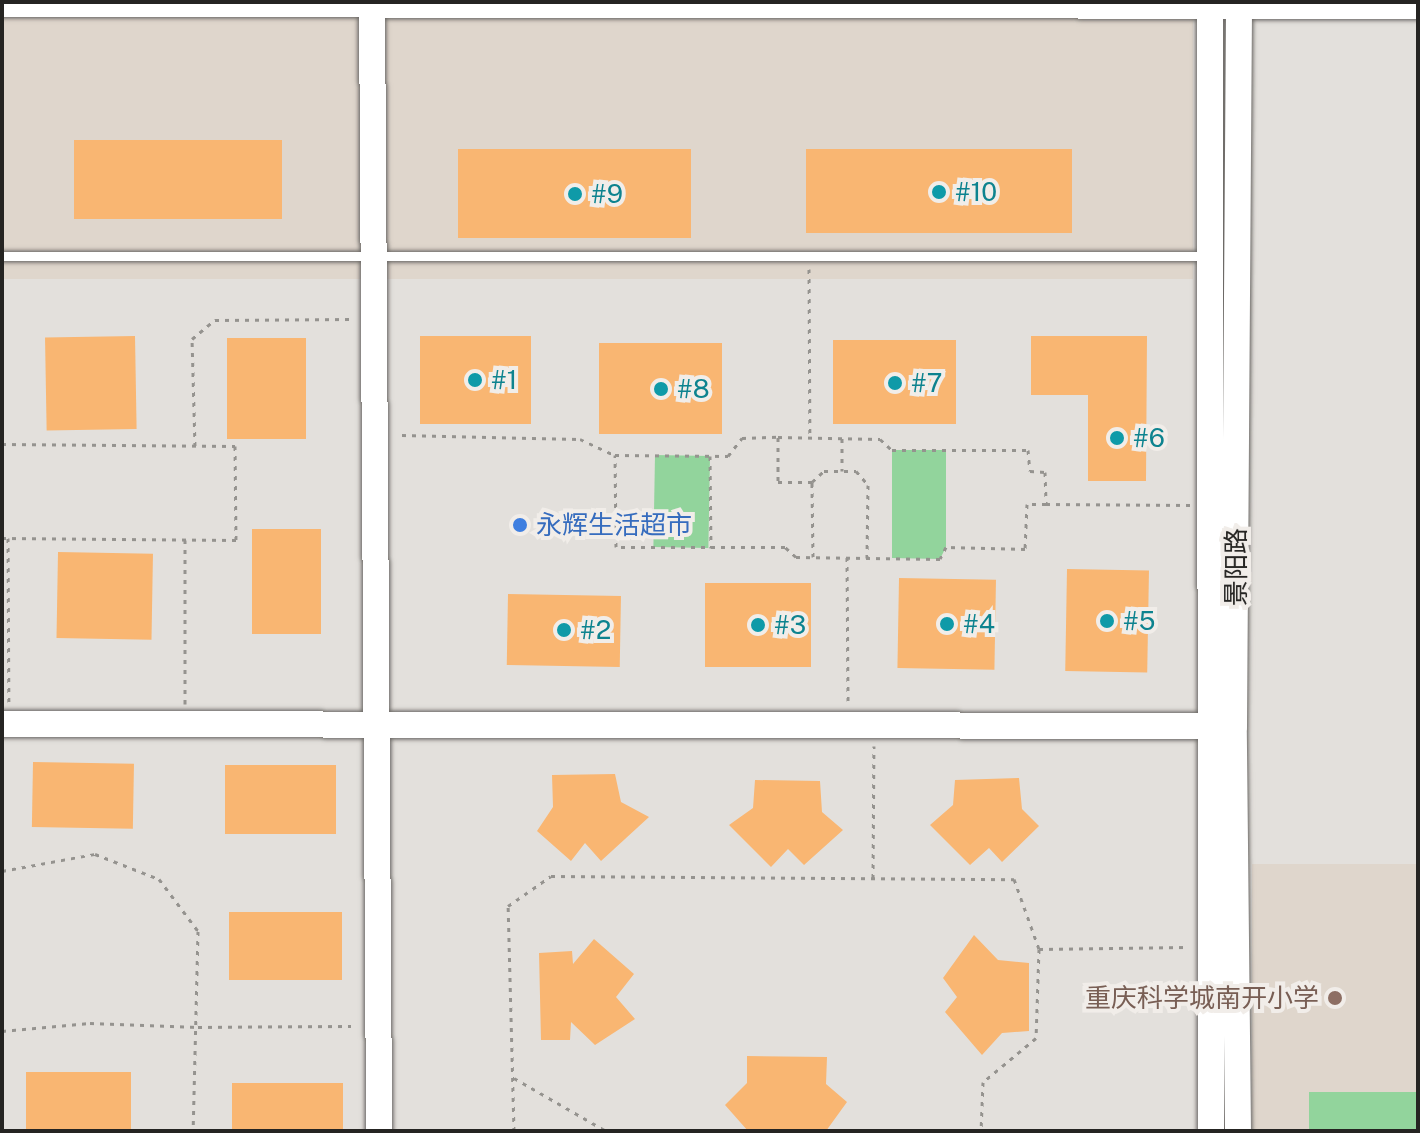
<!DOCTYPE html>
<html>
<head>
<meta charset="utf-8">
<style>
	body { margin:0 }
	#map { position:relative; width:1420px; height:1133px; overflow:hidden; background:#e3e0dc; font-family:"Public Sans","Noto Sans SC",sans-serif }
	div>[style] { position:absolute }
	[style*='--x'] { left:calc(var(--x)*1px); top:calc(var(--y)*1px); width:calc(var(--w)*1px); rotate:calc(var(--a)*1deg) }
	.built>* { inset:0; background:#dfd6cc; transform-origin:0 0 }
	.green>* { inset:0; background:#92d49c; transform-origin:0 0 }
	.building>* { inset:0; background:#f9b672; transform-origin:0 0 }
	.path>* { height:3px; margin-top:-1.5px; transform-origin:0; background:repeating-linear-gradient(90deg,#95938f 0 4px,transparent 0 10px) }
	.roads { filter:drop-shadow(0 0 2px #6c6966) drop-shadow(0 0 2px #6c6966) }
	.lane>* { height:9px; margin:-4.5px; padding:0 4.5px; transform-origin:4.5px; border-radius:4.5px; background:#fff }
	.secondary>* { height:26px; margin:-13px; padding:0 13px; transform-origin:13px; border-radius:13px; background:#fff }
	.dots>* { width:22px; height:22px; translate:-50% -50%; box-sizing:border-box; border:4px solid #f1ede9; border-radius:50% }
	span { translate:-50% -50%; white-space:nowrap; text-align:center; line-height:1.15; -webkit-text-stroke:8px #f1ede9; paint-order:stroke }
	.culture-label { font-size:26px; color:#0d838f }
	.left { translate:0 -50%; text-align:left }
	.shop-label { font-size:26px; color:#366cbe }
	.street-label { font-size:26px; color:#252422 }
	.education-label { font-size:26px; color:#785e54 }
	.right { translate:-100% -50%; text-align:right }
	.frame { position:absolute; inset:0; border:4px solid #252422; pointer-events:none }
</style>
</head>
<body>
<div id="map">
	<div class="built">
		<i style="left:2px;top:2px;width:1191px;height:277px"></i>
		<i style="left:1418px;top:864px;width:267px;height:166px;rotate:90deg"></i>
	</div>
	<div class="green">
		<i style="clip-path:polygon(892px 450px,946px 450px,946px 547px,940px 559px,892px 558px)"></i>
		<i style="left:655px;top:455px;width:55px;height:92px;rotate:1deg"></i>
		<i style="left:1418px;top:1092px;width:39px;height:109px;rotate:90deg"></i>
	</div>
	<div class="building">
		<i style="left:282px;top:140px;width:79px;height:208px;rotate:90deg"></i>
		<i style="left:458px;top:149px;width:233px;height:89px"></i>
		<i style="left:1072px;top:149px;width:84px;height:266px;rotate:90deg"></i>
		<i style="left:135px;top:336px;width:93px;height:90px;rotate:89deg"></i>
		<i style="left:420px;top:336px;width:111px;height:88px"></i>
		<i style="clip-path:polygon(1031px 336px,1147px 336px,1146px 481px,1088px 481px,1088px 395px,1031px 395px)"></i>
		<i style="left:227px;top:338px;width:79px;height:101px"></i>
		<i style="left:956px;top:340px;width:84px;height:123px;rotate:90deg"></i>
		<i style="left:722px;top:343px;width:91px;height:123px;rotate:90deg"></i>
		<i style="left:252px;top:529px;width:69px;height:105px"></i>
		<i style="left:58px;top:552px;width:95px;height:86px;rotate:1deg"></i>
		<i style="left:1067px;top:569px;width:82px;height:102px;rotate:1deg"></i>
		<i style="left:899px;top:578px;width:97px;height:90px;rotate:1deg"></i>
		<i style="left:705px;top:583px;width:106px;height:84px"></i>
		<i style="left:508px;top:594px;width:113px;height:71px;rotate:1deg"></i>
		<i style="left:33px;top:762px;width:101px;height:65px;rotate:1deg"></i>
		<i style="left:336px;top:765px;width:69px;height:111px;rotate:90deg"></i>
		<i style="clip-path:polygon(615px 774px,621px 802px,649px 817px,601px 861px,585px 843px,571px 861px,537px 831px,553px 807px,552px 775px)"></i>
		<i style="clip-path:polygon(1019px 778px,1022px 809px,1039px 826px,1002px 862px,989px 848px,970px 865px,930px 825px,953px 805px,955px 780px)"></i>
		<i style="clip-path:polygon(755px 780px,820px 781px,822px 812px,843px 830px,804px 865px,788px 849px,771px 867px,729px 825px,753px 808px)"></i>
		<i style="left:342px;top:912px;width:68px;height:113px;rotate:90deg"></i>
		<i style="clip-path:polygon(974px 935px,998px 960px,1029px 963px,1029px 1031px,1002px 1033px,982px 1055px,945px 1012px,957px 997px,943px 978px)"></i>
		<i style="clip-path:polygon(594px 939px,634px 974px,616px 997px,635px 1019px,595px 1045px,571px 1022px,570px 1040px,541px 1040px,539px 953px,572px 951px,573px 964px)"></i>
		<i style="clip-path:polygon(747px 1056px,827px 1057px,826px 1084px,847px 1102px,826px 1131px,748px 1131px,725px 1105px,747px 1083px)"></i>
		<i style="left:131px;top:1072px;width:59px;height:105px;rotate:90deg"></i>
		<i style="left:232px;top:1083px;width:111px;height:48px"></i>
	</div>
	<div class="path">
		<i style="--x:809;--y:269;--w:169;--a:89.7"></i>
		<i style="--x:402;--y:435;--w:178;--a:1.3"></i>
		<i style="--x:580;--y:439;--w:38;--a:25"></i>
		<i style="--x:615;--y:455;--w:113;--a:0.5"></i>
		<i style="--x:728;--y:456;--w:23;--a:-52"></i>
		<i style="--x:742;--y:438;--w:36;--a:-2"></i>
		<i style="--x:778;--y:437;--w:102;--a:1.1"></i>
		<i style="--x:880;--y:439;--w:16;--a:43"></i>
		<i style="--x:892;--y:450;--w:136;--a:0"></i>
		<i style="--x:1028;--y:450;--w:21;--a:85"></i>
		<i style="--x:1030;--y:471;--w:15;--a:4"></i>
		<i style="--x:1045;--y:472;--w:32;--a:88"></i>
		<i style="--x:1046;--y:504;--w:19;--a:180"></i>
		<i style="--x:1027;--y:504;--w:45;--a:92.5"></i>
		<i style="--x:1025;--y:549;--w:79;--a:-178.5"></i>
		<i style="--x:946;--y:547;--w:13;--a:117"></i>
		<i style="--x:940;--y:559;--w:144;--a:-179.2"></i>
		<i style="--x:796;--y:557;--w:15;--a:-138"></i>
		<i style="--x:785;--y:547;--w:169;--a:180"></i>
		<i style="--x:616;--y:547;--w:92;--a:-90.6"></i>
		<i style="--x:778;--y:437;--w:45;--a:90"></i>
		<i style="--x:778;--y:482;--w:34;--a:0"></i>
		<i style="--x:842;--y:438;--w:33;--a:90"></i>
		<i style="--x:2;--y:444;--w:233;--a:0.5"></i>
		<i style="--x:235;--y:446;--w:94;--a:89.4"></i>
		<i style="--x:236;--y:540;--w:234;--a:-179.5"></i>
		<i style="--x:195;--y:446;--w:107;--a:-91.6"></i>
		<i style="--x:192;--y:339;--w:30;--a:-40"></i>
		<i style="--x:215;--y:320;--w:136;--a:-0.4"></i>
		<i style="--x:710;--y:456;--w:92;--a:89.4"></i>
		<i style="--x:1046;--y:504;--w:144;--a:0.4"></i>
		<i style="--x:8;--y:538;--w:164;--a:89.7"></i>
		<i style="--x:185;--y:540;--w:164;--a:90"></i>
		<i style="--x:813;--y:557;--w:75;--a:-90.8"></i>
		<i style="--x:812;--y:482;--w:16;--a:-43"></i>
		<i style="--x:824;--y:471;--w:32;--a:0"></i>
		<i style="--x:856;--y:471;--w:18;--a:49"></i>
		<i style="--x:868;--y:485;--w:73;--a:90.8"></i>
		<i style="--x:847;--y:557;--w:144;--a:89.6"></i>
		<i style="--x:2;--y:871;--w:95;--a:-10.4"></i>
		<i style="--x:95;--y:854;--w:69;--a:21.3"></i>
		<i style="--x:159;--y:879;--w:65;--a:53.1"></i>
		<i style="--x:198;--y:931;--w:200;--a:91.4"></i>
		<i style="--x:873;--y:878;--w:132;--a:-89.6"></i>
		<i style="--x:1039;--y:949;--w:148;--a:-0.8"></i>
		<i style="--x:2;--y:1031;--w:88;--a:-5.2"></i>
		<i style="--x:90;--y:1023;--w:108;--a:2.1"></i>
		<i style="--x:198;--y:1027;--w:153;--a:-0.4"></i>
		<i style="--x:514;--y:1078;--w:106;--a:29.9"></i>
		<i style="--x:514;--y:1131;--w:225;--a:-91.5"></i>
		<i style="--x:508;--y:906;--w:52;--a:-34.9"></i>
		<i style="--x:551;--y:876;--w:463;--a:0.4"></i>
		<i style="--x:1014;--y:879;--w:74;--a:70.3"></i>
		<i style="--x:1039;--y:949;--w:89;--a:91.9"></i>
		<i style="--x:1036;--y:1038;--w:69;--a:140.3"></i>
		<i style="--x:983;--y:1082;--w:49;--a:92.3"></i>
	</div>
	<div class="roads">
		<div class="lane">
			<i style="--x:2;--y:256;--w:1207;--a:0"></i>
		</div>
		<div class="secondary">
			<i style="--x:372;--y:2;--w:1129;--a:89.64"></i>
			<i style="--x:1210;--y:2;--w:1129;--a:89.95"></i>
			<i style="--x:2;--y:4;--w:1416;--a:0.08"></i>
			<i style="--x:2;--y:724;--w:1232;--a:0.09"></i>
			<i style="--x:1238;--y:1131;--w:405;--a:-90.6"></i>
			<i style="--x:1234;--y:726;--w:724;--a:-89.6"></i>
		</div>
	</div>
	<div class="dots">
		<i style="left:939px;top:192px;background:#0f9aa8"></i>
		<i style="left:575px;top:194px;background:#0f9aa8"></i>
		<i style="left:475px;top:380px;background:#0f9aa8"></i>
		<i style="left:895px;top:383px;background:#0f9aa8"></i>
		<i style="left:661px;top:389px;background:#0f9aa8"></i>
		<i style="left:1117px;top:438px;background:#0f9aa8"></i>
		<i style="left:520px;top:525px;background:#3f7fe0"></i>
		<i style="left:1107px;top:621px;background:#0f9aa8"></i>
		<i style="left:947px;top:624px;background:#0f9aa8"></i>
		<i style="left:758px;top:625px;background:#0f9aa8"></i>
		<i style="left:564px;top:630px;background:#0f9aa8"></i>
		<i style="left:1335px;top:998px;background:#8d6e63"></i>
	</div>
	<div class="culture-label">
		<span class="left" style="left:955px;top:192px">#10</span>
		<span class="left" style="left:591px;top:194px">#9</span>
		<span class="left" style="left:491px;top:380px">#1</span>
		<span class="left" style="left:911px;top:383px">#7</span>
		<span class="left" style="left:677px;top:389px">#8</span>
		<span class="left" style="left:1133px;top:438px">#6</span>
		<span class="left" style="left:1123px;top:621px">#5</span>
		<span class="left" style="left:963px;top:624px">#4</span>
		<span class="left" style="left:774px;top:625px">#3</span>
		<span class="left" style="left:580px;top:630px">#2</span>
	</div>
	<div class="shop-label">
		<span class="left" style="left:536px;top:525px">永辉生活超市</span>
	</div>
	<div class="street-label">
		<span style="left:1236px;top:567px;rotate:-90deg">景阳路</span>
	</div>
	<div class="education-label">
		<span class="right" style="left:1319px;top:998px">重庆科学城南开小学</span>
	</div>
	<div class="frame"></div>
</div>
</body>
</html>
